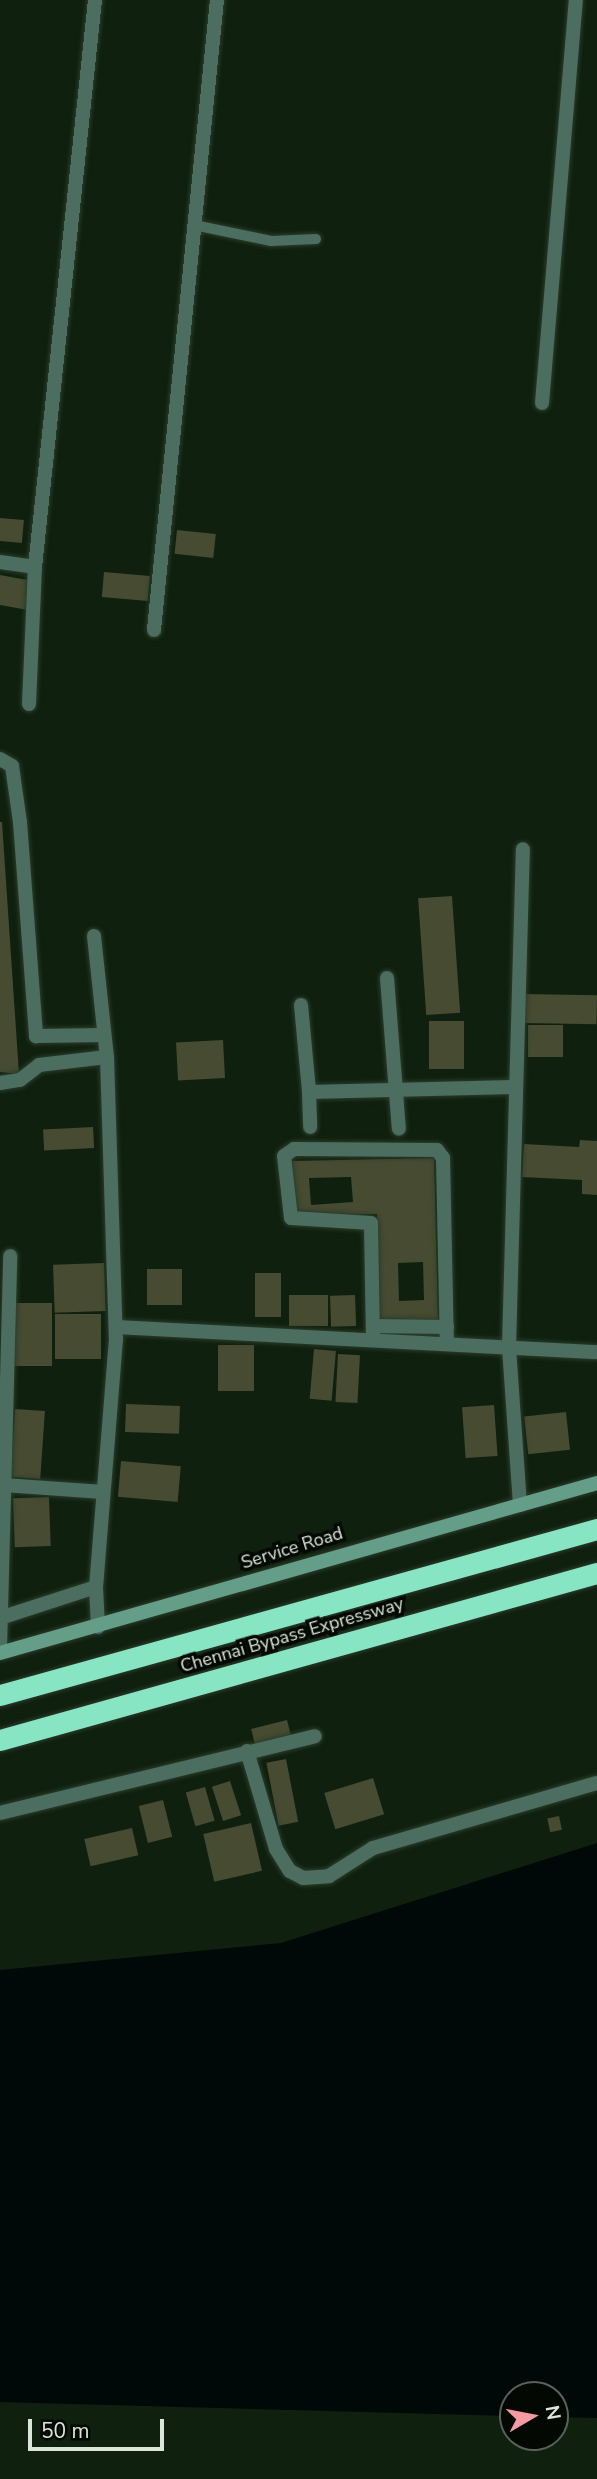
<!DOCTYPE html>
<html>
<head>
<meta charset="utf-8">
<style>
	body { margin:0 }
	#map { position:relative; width:597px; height:2479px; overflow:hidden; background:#0f200e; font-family:"Nunito Sans",sans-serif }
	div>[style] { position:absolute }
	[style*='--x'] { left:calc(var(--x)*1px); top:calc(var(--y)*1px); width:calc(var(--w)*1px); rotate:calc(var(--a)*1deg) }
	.water>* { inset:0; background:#000808 }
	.building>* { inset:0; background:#464b31; transform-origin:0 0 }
	.roads { filter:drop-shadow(0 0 2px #2c3c2b) drop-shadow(0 0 2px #2c3c2b) }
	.lane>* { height:10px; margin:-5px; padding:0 5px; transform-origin:5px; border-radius:5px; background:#4b6e61 }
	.street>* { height:14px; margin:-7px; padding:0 7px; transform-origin:7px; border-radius:7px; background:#4b6e61 }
	.secondary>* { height:14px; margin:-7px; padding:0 7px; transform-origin:7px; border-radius:7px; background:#649e88 }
	.highway>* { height:21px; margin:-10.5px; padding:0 10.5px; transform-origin:10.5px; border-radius:10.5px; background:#88e5c3 }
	span { translate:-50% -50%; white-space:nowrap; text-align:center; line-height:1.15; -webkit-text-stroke:7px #030803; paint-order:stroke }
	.street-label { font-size:18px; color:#dbe6da }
	.north { position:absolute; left:499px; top:2381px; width:70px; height:70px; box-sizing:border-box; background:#030803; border:2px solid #596159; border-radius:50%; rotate:80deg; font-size:19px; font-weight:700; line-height:28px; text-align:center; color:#dbe6da }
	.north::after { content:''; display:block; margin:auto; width:24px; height:32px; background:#f49aa2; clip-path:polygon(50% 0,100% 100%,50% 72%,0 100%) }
	.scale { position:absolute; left:28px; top:2419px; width:136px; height:32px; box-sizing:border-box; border:4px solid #dbe6da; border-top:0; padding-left:9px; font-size:21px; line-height:24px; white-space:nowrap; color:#dbe6da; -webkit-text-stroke:5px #030803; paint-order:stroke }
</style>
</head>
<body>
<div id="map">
	<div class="water">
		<i style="clip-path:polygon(597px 1843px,597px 2418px,555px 2417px,555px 2395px,513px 2395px,513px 2416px,0 2402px,0 1970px,281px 1943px)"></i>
	</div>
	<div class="building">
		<i style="left:0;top:518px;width:24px;height:23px;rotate:5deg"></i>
		<i style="left:177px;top:530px;width:39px;height:24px;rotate:6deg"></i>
		<i style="left:104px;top:572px;width:46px;height:25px;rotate:5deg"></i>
		<i style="clip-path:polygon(0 575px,33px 581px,28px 610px,0 605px)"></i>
		<i style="clip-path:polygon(0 822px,2px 822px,19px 1074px,0 1072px)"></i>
		<i style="left:452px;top:896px;width:117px;height:34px;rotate:86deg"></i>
		<i style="left:523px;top:994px;width:74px;height:29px;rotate:1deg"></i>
		<i style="left:429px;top:1021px;width:35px;height:48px"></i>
		<i style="left:528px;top:1025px;width:35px;height:32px"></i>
		<i style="left:223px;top:1040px;width:38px;height:47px;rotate:87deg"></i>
		<i style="left:93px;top:1127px;width:21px;height:50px;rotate:87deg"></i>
		<i style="clip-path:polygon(580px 1140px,597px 1141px,597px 1195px,582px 1194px,582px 1180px,522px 1177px,524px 1144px,579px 1147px)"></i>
		<i style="clip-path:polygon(evenodd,434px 1158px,438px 1320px,379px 1321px,377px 1214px,296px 1216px,292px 1161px,434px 1158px,351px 1177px,353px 1202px,311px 1205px,309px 1178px,351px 1177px,434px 1158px,423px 1262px,424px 1300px,399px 1301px,398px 1263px,423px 1262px)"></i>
		<i style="left:104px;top:1263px;width:48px;height:51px;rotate:88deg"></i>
		<i style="left:147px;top:1269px;width:35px;height:36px"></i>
		<i style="left:255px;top:1273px;width:26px;height:44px"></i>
		<i style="left:289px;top:1295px;width:39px;height:31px"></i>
		<i style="left:355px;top:1295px;width:31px;height:25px;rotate:88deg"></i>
		<i style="left:14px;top:1303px;width:38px;height:63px"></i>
		<i style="left:55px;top:1314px;width:46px;height:45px"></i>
		<i style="left:218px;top:1345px;width:36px;height:46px"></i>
		<i style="left:314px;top:1349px;width:22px;height:50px;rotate:5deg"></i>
		<i style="left:338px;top:1354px;width:22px;height:48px;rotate:3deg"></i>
		<i style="left:126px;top:1404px;width:54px;height:28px;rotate:2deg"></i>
		<i style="left:494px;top:1405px;width:51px;height:32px;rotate:86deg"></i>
		<i style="left:15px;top:1409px;width:30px;height:68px;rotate:4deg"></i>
		<i style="left:566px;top:1412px;width:38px;height:42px;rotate:84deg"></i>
		<i style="left:121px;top:1461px;width:60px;height:36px;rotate:5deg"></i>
		<i style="left:49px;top:1497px;width:49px;height:36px;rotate:88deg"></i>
		<i style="left:287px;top:1720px;width:21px;height:37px;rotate:76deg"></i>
		<i style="left:286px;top:1759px;width:64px;height:20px;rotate:79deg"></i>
		<i style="left:373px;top:1778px;width:38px;height:51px;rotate:73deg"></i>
		<i style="left:230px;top:1781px;width:36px;height:19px;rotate:72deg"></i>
		<i style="left:205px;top:1787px;width:35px;height:20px;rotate:74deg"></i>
		<i style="left:163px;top:1800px;width:38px;height:25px;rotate:76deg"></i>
		<i style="left:559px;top:1816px;width:14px;height:12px;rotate:78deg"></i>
		<i style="left:251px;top:1823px;width:49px;height:49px;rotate:77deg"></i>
		<i style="left:132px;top:1828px;width:28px;height:49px;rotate:77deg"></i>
	</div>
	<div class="roads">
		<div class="lane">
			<i style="--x:194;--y:225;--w:79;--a:11.7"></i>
			<i style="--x:271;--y:241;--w:45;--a:-2.5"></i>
		</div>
		<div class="street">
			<i style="--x:542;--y:403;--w:404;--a:-85.2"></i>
			<i style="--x:0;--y:562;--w:35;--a:8"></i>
			<i style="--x:35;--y:567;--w:570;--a:-83.96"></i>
			<i style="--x:154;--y:630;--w:633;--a:-84.29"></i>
			<i style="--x:29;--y:704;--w:137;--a:-87.5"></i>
			<i style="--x:0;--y:759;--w:14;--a:30"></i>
			<i style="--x:12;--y:766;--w:57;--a:81.9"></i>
			<i style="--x:20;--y:822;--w:215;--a:85.7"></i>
			<i style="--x:36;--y:1036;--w:68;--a:-0.8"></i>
			<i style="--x:94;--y:936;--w:122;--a:83.9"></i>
			<i style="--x:107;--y:1057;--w:282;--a:88.2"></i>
			<i style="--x:116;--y:1339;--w:249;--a:94.6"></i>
			<i style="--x:96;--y:1587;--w:40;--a:87.1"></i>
			<i style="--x:387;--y:978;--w:151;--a:85.5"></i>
			<i style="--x:301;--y:1005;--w:87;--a:84.7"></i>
			<i style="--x:309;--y:1092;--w:206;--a:-1.4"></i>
			<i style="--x:0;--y:1083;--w:20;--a:-9"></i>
			<i style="--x:20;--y:1080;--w:24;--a:-38"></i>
			<i style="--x:39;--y:1065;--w:68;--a:-6.7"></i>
			<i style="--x:309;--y:1092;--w:35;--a:88"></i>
			<i style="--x:373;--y:1326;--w:74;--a:0.8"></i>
			<i style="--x:116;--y:1327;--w:482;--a:3"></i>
			<i style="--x:373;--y:1339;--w:116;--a:-91"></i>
			<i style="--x:371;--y:1223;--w:80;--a:-176.4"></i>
			<i style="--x:291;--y:1218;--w:62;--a:-96.4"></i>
			<i style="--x:284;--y:1156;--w:12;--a:-35"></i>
			<i style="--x:294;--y:1149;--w:143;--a:0.4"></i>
			<i style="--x:437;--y:1150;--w:10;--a:53"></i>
			<i style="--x:443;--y:1158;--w:185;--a:88.8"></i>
			<i style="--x:4;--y:1485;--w:99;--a:4"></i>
			<i style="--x:520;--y:1505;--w:159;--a:-94"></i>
			<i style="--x:509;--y:1346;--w:497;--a:-88.4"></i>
			<i style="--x:0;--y:1618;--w:101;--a:-17.9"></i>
			<i style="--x:0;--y:1648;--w:392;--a:-88.5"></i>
			<i style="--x:247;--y:1751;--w:102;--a:73.5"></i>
			<i style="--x:276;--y:1849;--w:26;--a:58"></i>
			<i style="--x:290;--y:1871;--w:15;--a:28"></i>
			<i style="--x:303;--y:1878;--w:26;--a:-4"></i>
			<i style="--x:329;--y:1876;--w:52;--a:-32.5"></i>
			<i style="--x:373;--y:1848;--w:233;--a:-16.2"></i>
			<i style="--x:0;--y:1813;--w:324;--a:-13.7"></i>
		</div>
		<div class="secondary">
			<i style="--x:0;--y:1653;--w:621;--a:-15.89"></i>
		</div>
		<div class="highway">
			<i style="--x:0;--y:1695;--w:620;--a:-15.54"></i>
			<i style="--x:0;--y:1740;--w:620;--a:-15.63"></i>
		</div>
	</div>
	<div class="street-label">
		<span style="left:292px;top:1548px;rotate:-17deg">Service Road</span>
		<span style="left:292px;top:1635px;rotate:-16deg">Chennai Bypass Expressway</span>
	</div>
	<div class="north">N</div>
	<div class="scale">50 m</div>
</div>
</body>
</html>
